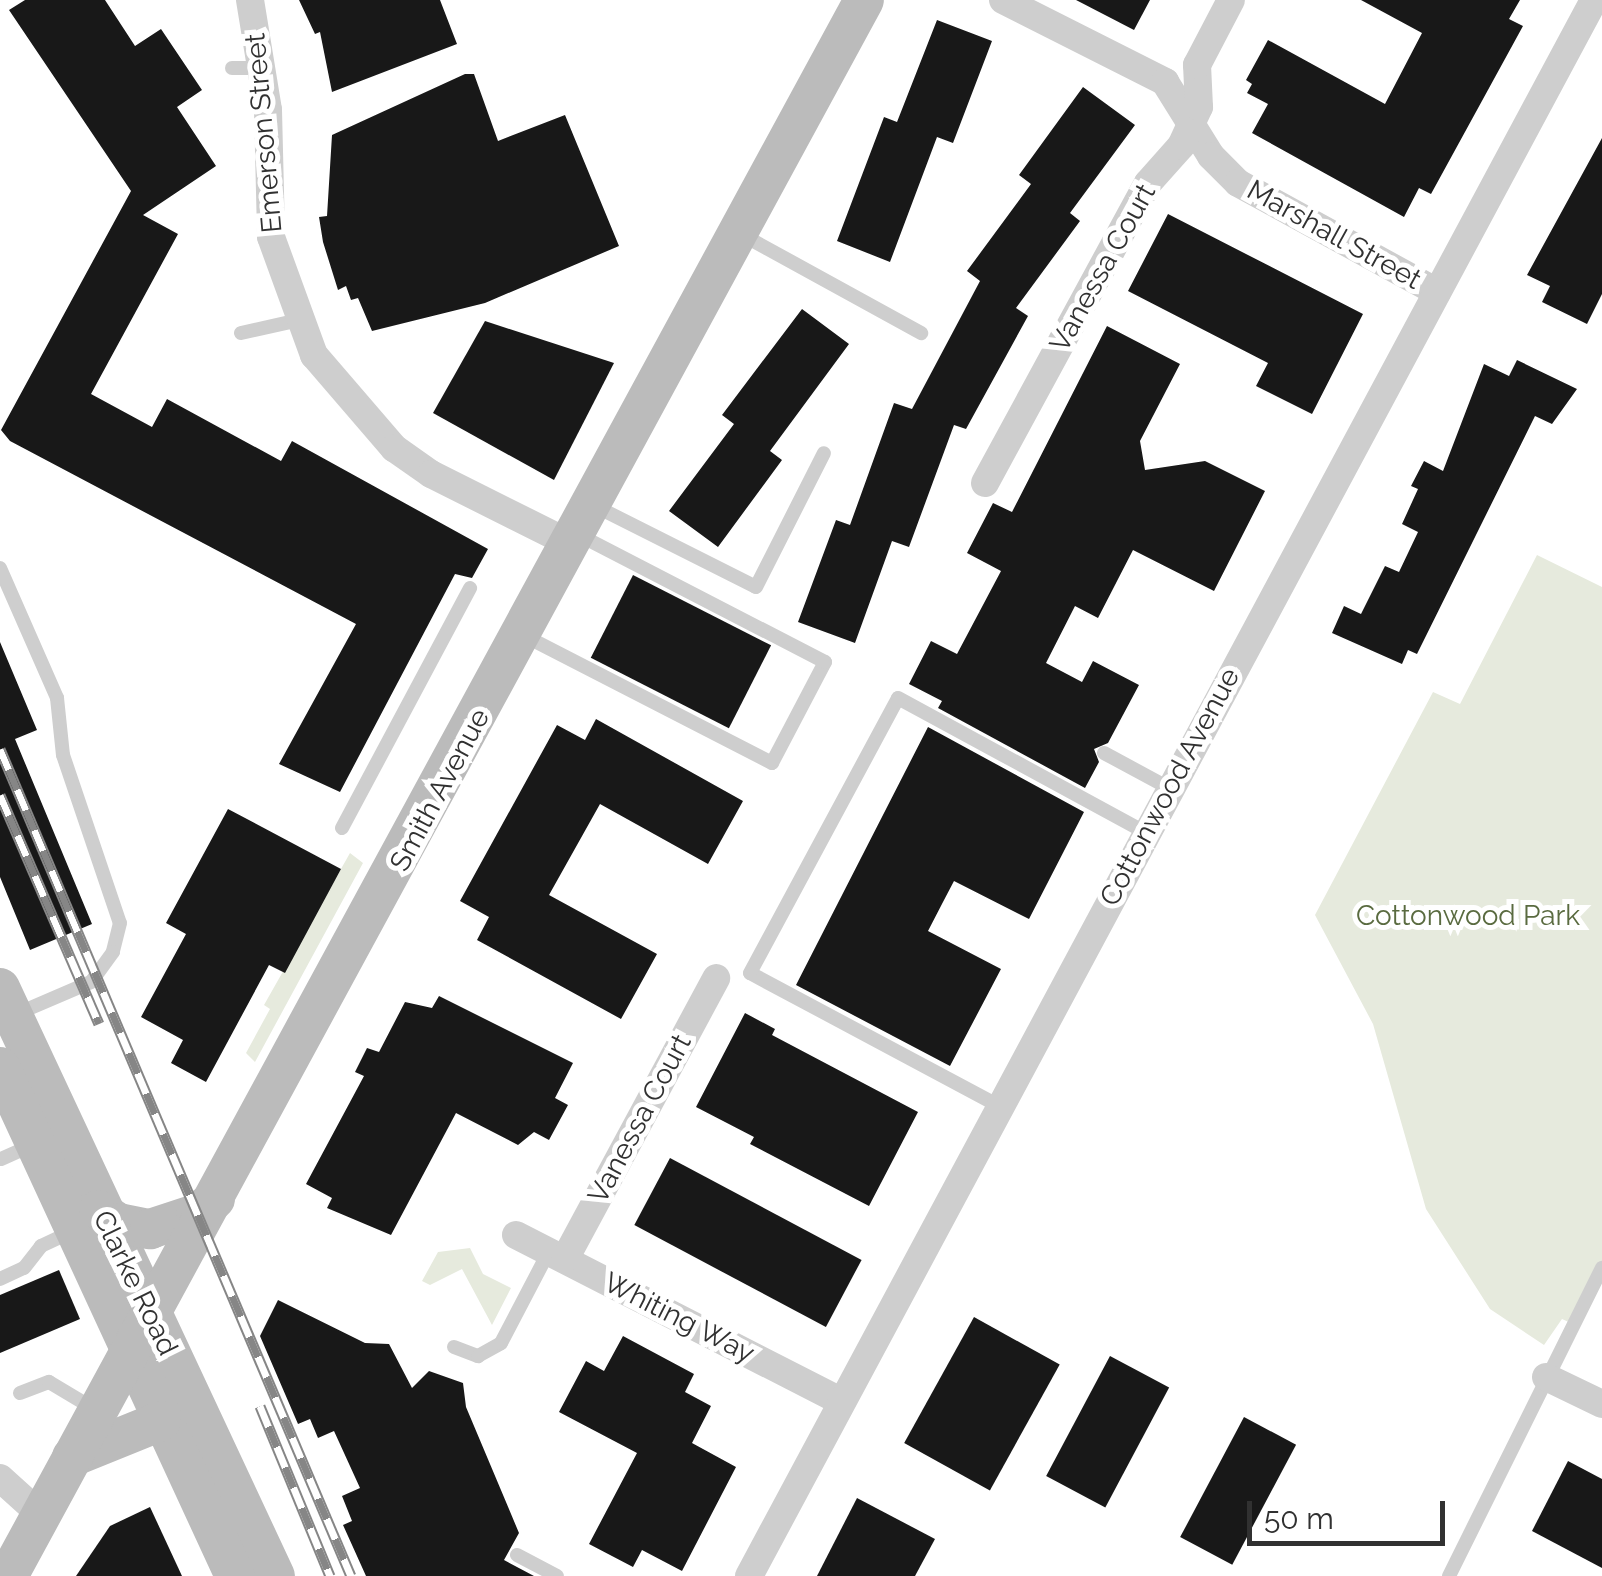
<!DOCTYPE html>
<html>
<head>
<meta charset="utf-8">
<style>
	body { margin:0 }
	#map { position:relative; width:1602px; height:1576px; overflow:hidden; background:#fff; font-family:Raleway,sans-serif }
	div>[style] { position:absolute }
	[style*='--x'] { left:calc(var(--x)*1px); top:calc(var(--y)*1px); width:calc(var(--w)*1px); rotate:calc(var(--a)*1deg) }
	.green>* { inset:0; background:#e6eadd }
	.building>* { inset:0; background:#181818; transform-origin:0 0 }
	.lane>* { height:14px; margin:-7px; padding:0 7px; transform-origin:7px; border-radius:7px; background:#cecece }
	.street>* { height:28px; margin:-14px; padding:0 14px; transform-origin:14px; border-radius:14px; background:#cecece }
	.secondary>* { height:40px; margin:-20px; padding:0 20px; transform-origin:20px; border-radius:20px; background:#bbb }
	.rail>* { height:11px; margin-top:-5.5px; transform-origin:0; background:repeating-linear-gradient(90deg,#fff 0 22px,#868686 0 44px); box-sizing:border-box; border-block:2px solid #868686 }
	span { translate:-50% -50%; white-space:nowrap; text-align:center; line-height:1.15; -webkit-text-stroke:10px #fff; paint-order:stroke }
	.street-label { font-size:28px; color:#313131 }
	.park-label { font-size:28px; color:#5a6b40 }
	.scale { position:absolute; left:1247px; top:1501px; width:198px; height:45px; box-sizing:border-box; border:5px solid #313131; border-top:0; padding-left:12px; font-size:30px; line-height:35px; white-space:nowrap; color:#313131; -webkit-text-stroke:8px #fff; paint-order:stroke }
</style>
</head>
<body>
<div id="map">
	<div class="green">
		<i style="clip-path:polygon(1537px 555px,1602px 587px,1602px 1268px,1573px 1324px,1562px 1319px,1544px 1345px,1490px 1309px,1426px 1209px,1373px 1024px,1315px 915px,1433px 692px,1460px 704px)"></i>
		<i style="clip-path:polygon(350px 853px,363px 863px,255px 1062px,246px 1053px,270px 1009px,264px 1005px)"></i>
		<i style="clip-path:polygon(470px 1248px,483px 1274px,511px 1288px,492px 1325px,462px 1269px,430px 1285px,422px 1281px,438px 1252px)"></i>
	</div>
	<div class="building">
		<i style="clip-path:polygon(25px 0,105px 0,135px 46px,161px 29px,202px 90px,177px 107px,216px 166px,143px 215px,178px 234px,91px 394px,152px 427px,167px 399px,281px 461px,292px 441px,488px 549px,472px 578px,455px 574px,340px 792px,279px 764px,356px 624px,10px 441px,1px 430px,131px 191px,9px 10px)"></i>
		<i style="clip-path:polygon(299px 0,440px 0,457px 44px,332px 92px,320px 32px,315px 34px)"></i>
		<i style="clip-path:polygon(1076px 0,1150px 0,1134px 30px)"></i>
		<i style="clip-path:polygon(1361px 0,1520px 0,1509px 19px,1523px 26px,1431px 194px,1419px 188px,1404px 217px,1252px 133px,1268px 104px,1247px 93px,1252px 84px,1246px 80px,1268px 40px,1385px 104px,1422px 33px)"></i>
		<i style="clip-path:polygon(937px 20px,992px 41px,953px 143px,937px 137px,890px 262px,837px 241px,884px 117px,897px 122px)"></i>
		<i style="clip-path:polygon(465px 74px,474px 74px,498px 141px,565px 115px,619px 246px,485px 303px,372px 331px,358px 298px,351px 300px,346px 286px,338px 290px,323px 242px,319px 217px,327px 216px,332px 135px)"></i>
		<i style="clip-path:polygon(1083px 87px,1135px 125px,1070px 213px,1080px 221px,1016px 308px,1028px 316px,966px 429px,954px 425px,909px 547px,892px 541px,855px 643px,798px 622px,836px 520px,850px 525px,894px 403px,912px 409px,980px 281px,967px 271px,1031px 184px,1019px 175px)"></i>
		<i style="clip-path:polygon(1602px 138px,1602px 294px,1587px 324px,1542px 302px,1550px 286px,1527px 275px)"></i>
		<i style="clip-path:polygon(1168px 214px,1363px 314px,1312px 414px,1256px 386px,1268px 363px,1128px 291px)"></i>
		<i style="clip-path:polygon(802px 309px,849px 344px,770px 451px,782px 460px,718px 547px,669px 511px,734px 424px,722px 415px)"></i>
		<i style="clip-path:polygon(485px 321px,614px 363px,554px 480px,433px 413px)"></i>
		<i style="clip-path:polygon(1107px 326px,1180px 364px,1140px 441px,1145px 470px,1205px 461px,1265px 491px,1214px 591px,1133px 550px,1098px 618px,1075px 606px,1046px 663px,1082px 682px,1093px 661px,1139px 685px,1108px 743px,1094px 749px,1099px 762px,1085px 788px,938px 708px,942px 701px,909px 684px,931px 641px,957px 654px,1001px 571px,967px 553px,993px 503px,1012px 512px)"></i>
		<i style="clip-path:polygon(1517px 360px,1577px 389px,1552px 424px,1535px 416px,1417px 654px,1408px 650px,1402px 664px,1332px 633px,1344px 606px,1361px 614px,1385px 566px,1399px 572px,1418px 532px,1402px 524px,1418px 489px,1411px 486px,1424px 461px,1443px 471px,1484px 364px,1509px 376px)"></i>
		<i style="left:633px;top:575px;width:155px;height:93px;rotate:27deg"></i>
		<i style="clip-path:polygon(0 642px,37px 730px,15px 739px,92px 924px,30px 950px,0 877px)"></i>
		<i style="clip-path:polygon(596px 719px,743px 801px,708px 864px,600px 804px,549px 895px,657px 954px,621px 1019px,477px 940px,489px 917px,460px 901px,557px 725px,585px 740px)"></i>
		<i style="clip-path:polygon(928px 727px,1084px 812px,1029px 919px,954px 881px,943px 902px,928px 931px,1001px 969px,950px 1066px,796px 985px)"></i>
		<i style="clip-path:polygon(228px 809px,341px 869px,285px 973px,269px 965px,206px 1082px,171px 1063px,183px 1040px,141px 1017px,186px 934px,166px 923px)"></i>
		<i style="clip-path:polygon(439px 996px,573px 1063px,555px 1098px,568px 1105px,549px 1140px,534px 1132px,518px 1145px,456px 1113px,391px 1235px,327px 1208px,332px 1198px,306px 1184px,364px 1076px,355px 1072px,367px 1048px,379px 1052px,405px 1002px,432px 1008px)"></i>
		<i style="clip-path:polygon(745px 1013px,775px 1029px,772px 1035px,918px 1112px,869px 1206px,750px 1144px,754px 1137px,696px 1107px)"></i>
		<i style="left:670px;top:1158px;width:217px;height:76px;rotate:28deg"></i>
		<i style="clip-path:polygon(59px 1270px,80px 1319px,0 1353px,0 1295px)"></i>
		<i style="clip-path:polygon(278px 1300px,365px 1343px,389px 1344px,412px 1388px,429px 1371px,463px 1383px,466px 1407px,519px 1533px,504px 1560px,534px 1576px,366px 1576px,343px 1525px,352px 1521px,342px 1496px,360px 1488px,334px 1431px,318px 1438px,310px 1419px,298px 1424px,260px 1336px)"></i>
		<i style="left:974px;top:1317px;width:98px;height:144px;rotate:29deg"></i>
		<i style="clip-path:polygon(623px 1336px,694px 1374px,685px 1392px,711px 1406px,692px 1443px,736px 1467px,682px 1571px,642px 1550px,633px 1567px,589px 1544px,637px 1453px,559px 1412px,586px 1361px,604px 1371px)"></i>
		<i style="left:1110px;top:1356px;width:67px;height:136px;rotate:28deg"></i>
		<i style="left:1244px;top:1417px;width:59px;height:136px;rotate:28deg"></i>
		<i style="clip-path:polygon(1568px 1461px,1602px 1479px,1602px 1568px,1532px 1531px)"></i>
		<i style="clip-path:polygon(857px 1498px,935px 1539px,915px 1576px,817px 1576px)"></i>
		<i style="clip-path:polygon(150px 1507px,182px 1576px,76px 1576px,110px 1526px)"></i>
	</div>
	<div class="lane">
		<i style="--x:232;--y:68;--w:31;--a:0"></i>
		<i style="--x:739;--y:233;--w:208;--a:28.8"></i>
		<i style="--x:241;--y:333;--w:59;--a:-12.6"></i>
		<i style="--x:593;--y:505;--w:182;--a:26.7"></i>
		<i style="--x:756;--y:587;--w:150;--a:-63.1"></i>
		<i style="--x:0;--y:568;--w:142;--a:66.3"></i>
		<i style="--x:57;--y:698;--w:57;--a:84"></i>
		<i style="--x:63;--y:755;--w:177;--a:71.3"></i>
		<i style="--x:120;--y:923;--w:30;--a:104"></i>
		<i style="--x:113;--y:952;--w:37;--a:126"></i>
		<i style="--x:91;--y:982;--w:84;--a:156.8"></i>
		<i style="--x:523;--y:635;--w:280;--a:27.2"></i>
		<i style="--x:772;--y:763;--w:114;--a:-62.3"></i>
		<i style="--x:825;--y:662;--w:279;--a:-152.7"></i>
		<i style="--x:1104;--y:753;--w:74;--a:28.3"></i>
		<i style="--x:342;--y:828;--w:272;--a:-61.9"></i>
		<i style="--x:999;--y:1106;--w:282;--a:-151.9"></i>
		<i style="--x:750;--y:973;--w:312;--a:-61.7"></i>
		<i style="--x:898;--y:698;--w:281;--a:28.5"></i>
		<i style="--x:1;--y:1159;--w:34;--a:-24"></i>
		<i style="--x:0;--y:1279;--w:26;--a:-25"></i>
		<i style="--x:24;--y:1268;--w:28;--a:-52"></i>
		<i style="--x:41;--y:1246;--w:35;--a:-25"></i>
		<i style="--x:454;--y:1347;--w:26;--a:21"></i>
		<i style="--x:478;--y:1356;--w:26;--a:-29"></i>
		<i style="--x:501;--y:1343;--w:104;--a:-62.4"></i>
		<i style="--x:20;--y:1393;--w:31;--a:-21"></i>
		<i style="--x:49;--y:1382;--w:55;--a:30.8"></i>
		<i style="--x:517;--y:1555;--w:45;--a:27.7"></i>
		<i style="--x:1449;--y:1576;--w:344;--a:-63.6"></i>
	</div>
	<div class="street">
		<i style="--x:250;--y:0;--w:111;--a:80.7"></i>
		<i style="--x:268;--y:110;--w:127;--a:88.6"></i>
		<i style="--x:271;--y:237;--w:126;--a:70"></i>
		<i style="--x:314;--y:355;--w:123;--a:49.3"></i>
		<i style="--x:394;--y:448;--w:45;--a:35.1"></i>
		<i style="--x:431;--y:474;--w:157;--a:26.6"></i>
		<i style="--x:1003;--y:0;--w:182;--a:26.8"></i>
		<i style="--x:1165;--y:82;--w:87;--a:58.1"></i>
		<i style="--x:1211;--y:156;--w:38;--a:45"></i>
		<i style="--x:1238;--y:183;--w:227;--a:28.7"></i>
		<i style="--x:985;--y:483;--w:341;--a:-61.5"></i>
		<i style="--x:1148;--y:183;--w:50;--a:-48.3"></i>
		<i style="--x:1181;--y:146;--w:43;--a:-65.2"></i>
		<i style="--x:1199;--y:107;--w:42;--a:-92.7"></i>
		<i style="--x:1197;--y:65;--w:73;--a:-62.4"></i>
		<i style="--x:516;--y:1235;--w:365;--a:27.1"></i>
		<i style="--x:565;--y:1259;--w:319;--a:-61.7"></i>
		<i style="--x:1546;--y:1377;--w:62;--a:25.7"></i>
		<i style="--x:0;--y:1478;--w:54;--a:42"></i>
		<i style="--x:749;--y:1576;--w:1788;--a:-61.8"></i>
	</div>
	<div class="secondary">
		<i style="--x:0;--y:988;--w:649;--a:64.94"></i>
		<i style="--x:0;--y:1067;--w:561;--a:65.22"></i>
		<i style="--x:99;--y:1210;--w:23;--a:34"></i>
		<i style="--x:118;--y:1223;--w:33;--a:11"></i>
		<i style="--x:150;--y:1229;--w:48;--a:-18.1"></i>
		<i style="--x:196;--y:1214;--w:24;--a:-38"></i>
		<i style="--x:72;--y:1457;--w:96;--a:-22"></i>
		<i style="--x:8;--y:1576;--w:1793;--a:-61.49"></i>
	</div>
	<div class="rail">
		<i style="--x:0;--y:749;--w:898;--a:67"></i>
		<i style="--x:0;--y:795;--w:249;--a:66.6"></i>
		<i style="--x:260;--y:1406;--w:184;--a:67.6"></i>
	</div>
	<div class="street-label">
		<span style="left:264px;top:133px;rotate:-95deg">Emerson Street</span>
		<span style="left:1334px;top:235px;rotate:29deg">Marshall Street</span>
		<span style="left:1103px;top:268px;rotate:-61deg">Vanessa Court</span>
		<span style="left:1170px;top:787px;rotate:-62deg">Cottonwood Avenue</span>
		<span style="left:440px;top:790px;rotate:-62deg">Smith Avenue</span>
		<span style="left:640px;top:1119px;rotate:-62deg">Vanessa Court</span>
		<span style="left:135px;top:1283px;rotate:64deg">Clarke Road</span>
		<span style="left:679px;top:1318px;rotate:27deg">Whiting Way</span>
	</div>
	<div class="park-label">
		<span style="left:1468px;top:916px">Cottonwood Park</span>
	</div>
	<div class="scale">50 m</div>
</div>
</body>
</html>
